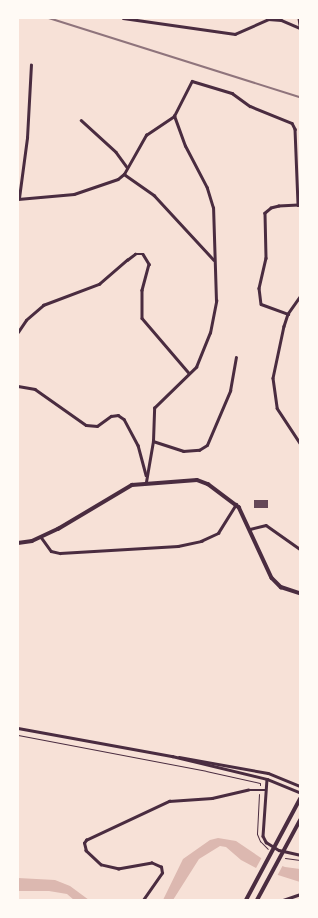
<!DOCTYPE html>
<html>
<head>
<meta charset="utf-8">
<style>
	body { margin:0 }
	#map { position:relative; width:318px; height:918px; overflow:hidden; background:#f7e1d7; font-family:Helvetica,sans-serif }
	div>[style] { position:absolute }
	[style*='--x'] { left:calc(var(--x)*1px); top:calc(var(--y)*1px); width:calc(var(--w)*1px); rotate:calc(var(--a)*1deg) }
	.water>* { inset:0; background:#dcb8b0 }
	.pier>* { inset:0; background:#f7e1d7 }
	.building>* { inset:0; background:#644757; transform-origin:0 0 }
	.path>* { height:1px; margin:-0.5px; padding:0 0.5px; transform-origin:0.5px; border-radius:0.5px; background:#4a2c40 }
	.minor>* { height:2.5px; margin:-1.25px; padding:0 1.25px; transform-origin:1.25px; border-radius:1.25px; background:#4a2c40 }
	.tertiary>* { height:3.5px; margin:-1.75px; padding:0 1.75px; transform-origin:1.75px; border-radius:1.75px; background:#4a2c40 }
	.primary>* { height:4px; margin:-2px; padding:0 2px; transform-origin:2px; border-radius:2px; background:#4a2c40 }
	.rail>* { height:1.5px; margin:-0.75px; padding:0 0.75px; transform-origin:0.75px; border-radius:0.75px; background:#8f747c }
	span { translate:-50% -50%; white-space:nowrap; text-align:center; line-height:1.15; -webkit-text-stroke:3.5px #fffaf5; paint-order:stroke }
	.frame { position:absolute; inset:0; border:19px solid #fffaf5; pointer-events:none }
</style>
</head>
<body>
<div id="map">
	<div class="water">
		<i style="clip-path:polygon(218px 838px,236px 841px,261px 858px,285px 867px,300px 869px,300px 882px,256px 868px,241px 860px,226px 847px,220px 846px,199px 859px,173px 900px,163px 900px,183px 859px,210px 840px)"></i>
		<i style="clip-path:polygon(18px 878px,55px 880px,70px 886px,89px 900px,74px 900px,67px 894px,49px 891px,18px 891px)"></i>
	</div>
	<div class="pier">
		<i style="clip-path:polygon(262px 857px,283px 865px,276px 878px,255px 870px)"></i>
	</div>
	<div class="building">
		<i style="left:268px;top:500px;width:8px;height:14px;rotate:90deg"></i>
	</div>
	<div class="path">
		<i style="--x:18;--y:735;--w:191;--a:10.8"></i>
		<i style="--x:206;--y:771;--w:55;--a:12.5"></i>
		<i style="--x:260;--y:783;--w:2;--a:90"></i>
		<i style="--x:259;--y:794;--w:40;--a:92.9"></i>
		<i style="--x:257;--y:834;--w:8;--a:67"></i>
		<i style="--x:260;--y:841;--w:11;--a:45"></i>
		<i style="--x:285;--y:858;--w:15;--a:8"></i>
	</div>
	<div class="minor">
		<i style="--x:123;--y:18;--w:113;--a:8.1"></i>
		<i style="--x:235;--y:34;--w:36;--a:-24"></i>
		<i style="--x:268;--y:19;--w:13;--a:4"></i>
		<i style="--x:281;--y:20;--w:21;--a:23"></i>
		<i style="--x:299;--y:18;--w:7;--a:82"></i>
		<i style="--x:81;--y:120;--w:47;--a:42.4"></i>
		<i style="--x:116;--y:152;--w:19;--a:54"></i>
		<i style="--x:124;--y:174;--w:37;--a:35"></i>
		<i style="--x:154;--y:195;--w:88;--a:47.3"></i>
		<i style="--x:19;--y:198;--w:61;--a:-82.4"></i>
		<i style="--x:27;--y:138;--w:73;--a:-86.9"></i>
		<i style="--x:18;--y:199;--w:56;--a:-5.1"></i>
		<i style="--x:74;--y:194;--w:46;--a:-18.8"></i>
		<i style="--x:118;--y:179;--w:8;--a:-40"></i>
		<i style="--x:124;--y:174;--w:45;--a:-60.6"></i>
		<i style="--x:146;--y:135;--w:34;--a:-34"></i>
		<i style="--x:174;--y:116;--w:39;--a:-63"></i>
		<i style="--x:192;--y:81;--w:42;--a:16.7"></i>
		<i style="--x:232;--y:93;--w:22;--a:36"></i>
		<i style="--x:250;--y:106;--w:45;--a:22"></i>
		<i style="--x:292;--y:123;--w:7;--a:63"></i>
		<i style="--x:295;--y:129;--w:76;--a:87.7"></i>
		<i style="--x:298;--y:205;--w:19;--a:177"></i>
		<i style="--x:279;--y:206;--w:8;--a:166"></i>
		<i style="--x:271;--y:208;--w:8;--a:140"></i>
		<i style="--x:265;--y:213;--w:45;--a:88.7"></i>
		<i style="--x:266;--y:258;--w:31;--a:103"></i>
		<i style="--x:259;--y:288;--w:16;--a:83"></i>
		<i style="--x:261;--y:304;--w:29;--a:20"></i>
		<i style="--x:300;--y:297;--w:21;--a:125"></i>
		<i style="--x:288;--y:314;--w:13;--a:108"></i>
		<i style="--x:284;--y:326;--w:53;--a:101.9"></i>
		<i style="--x:273;--y:378;--w:30;--a:82"></i>
		<i style="--x:277;--y:408;--w:42;--a:56.7"></i>
		<i style="--x:18;--y:332;--w:14;--a:-56"></i>
		<i style="--x:26;--y:320;--w:23;--a:-41"></i>
		<i style="--x:43;--y:305;--w:60;--a:-20.6"></i>
		<i style="--x:99;--y:284;--w:37;--a:-41"></i>
		<i style="--x:127;--y:260;--w:10;--a:-37"></i>
		<i style="--x:135;--y:254;--w:8;--a:0"></i>
		<i style="--x:143;--y:254;--w:12;--a:59"></i>
		<i style="--x:149;--y:264;--w:27;--a:105"></i>
		<i style="--x:142;--y:290;--w:28;--a:90"></i>
		<i style="--x:142;--y:318;--w:72;--a:49.5"></i>
		<i style="--x:18;--y:386;--w:17;--a:10"></i>
		<i style="--x:35;--y:389;--w:62;--a:35.2"></i>
		<i style="--x:86;--y:425;--w:11;--a:5"></i>
		<i style="--x:97;--y:426;--w:17;--a:-36"></i>
		<i style="--x:111;--y:416;--w:7;--a:-8"></i>
		<i style="--x:118;--y:415;--w:7;--a:34"></i>
		<i style="--x:124;--y:419;--w:30;--a:62"></i>
		<i style="--x:138;--y:445;--w:31;--a:75"></i>
		<i style="--x:153;--y:441;--w:32;--a:18"></i>
		<i style="--x:183;--y:451;--w:16;--a:-4"></i>
		<i style="--x:199;--y:450;--w:9;--a:-32"></i>
		<i style="--x:207;--y:445;--w:59;--a:-66.9"></i>
		<i style="--x:230;--y:391;--w:34;--a:-80"></i>
		<i style="--x:146;--y:482;--w:42;--a:-80.3"></i>
		<i style="--x:153;--y:441;--w:33;--a:-88"></i>
		<i style="--x:154;--y:408;--w:59;--a:-44.3"></i>
		<i style="--x:196;--y:367;--w:37;--a:-68"></i>
		<i style="--x:210;--y:333;--w:33;--a:-79"></i>
		<i style="--x:216;--y:301;--w:93;--a:-91.8"></i>
		<i style="--x:213;--y:208;--w:21;--a:-107"></i>
		<i style="--x:207;--y:188;--w:47;--a:-117.6"></i>
		<i style="--x:185;--y:146;--w:32;--a:-110"></i>
		<i style="--x:250;--y:529;--w:16;--a:-14"></i>
		<i style="--x:266;--y:525;--w:42;--a:35.2"></i>
		<i style="--x:41;--y:537;--w:17;--a:54"></i>
		<i style="--x:51;--y:551;--w:9;--a:13"></i>
		<i style="--x:60;--y:553;--w:118;--a:-3.4"></i>
		<i style="--x:178;--y:546;--w:24;--a:-12"></i>
		<i style="--x:201;--y:541;--w:19;--a:-25"></i>
		<i style="--x:218;--y:533;--w:34;--a:-58"></i>
		<i style="--x:18;--y:728;--w:157;--a:10.3"></i>
		<i style="--x:172;--y:756;--w:98;--a:13.6"></i>
		<i style="--x:267;--y:779;--w:35;--a:22"></i>
		<i style="--x:179;--y:757;--w:90;--a:10.2"></i>
		<i style="--x:268;--y:773;--w:35;--a:22"></i>
		<i style="--x:267;--y:779;--w:57;--a:94"></i>
		<i style="--x:263;--y:836;--w:7;--a:63"></i>
		<i style="--x:266;--y:842;--w:15;--a:32"></i>
		<i style="--x:279;--y:850;--w:22;--a:13"></i>
		<i style="--x:143;--y:900;--w:33;--a:-55"></i>
		<i style="--x:162;--y:873;--w:6;--a:-99"></i>
		<i style="--x:161;--y:867;--w:10;--a:-156"></i>
		<i style="--x:152;--y:863;--w:34;--a:170"></i>
		<i style="--x:119;--y:869;--w:18;--a:-167"></i>
		<i style="--x:101;--y:865;--w:21;--a:-137"></i>
		<i style="--x:86;--y:851;--w:8;--a:-104"></i>
		<i style="--x:84;--y:843;--w:4;--a:-56"></i>
		<i style="--x:86;--y:840;--w:92;--a:-25.2"></i>
		<i style="--x:169;--y:801;--w:43;--a:-4"></i>
		<i style="--x:212;--y:798;--w:37;--a:-13"></i>
		<i style="--x:248;--y:790;--w:17;--a:0"></i>
		<i style="--x:283;--y:900;--w:18;--a:-19"></i>
	</div>
	<div class="tertiary">
		<i style="--x:18;--y:543;--w:14;--a:-8"></i>
		<i style="--x:32;--y:541;--w:29;--a:-25"></i>
		<i style="--x:58;--y:529;--w:86;--a:-30.7"></i>
		<i style="--x:132;--y:485;--w:65;--a:-4.4"></i>
		<i style="--x:197;--y:480;--w:12;--a:20"></i>
		<i style="--x:208;--y:484;--w:39;--a:37"></i>
		<i style="--x:239;--y:507;--w:78;--a:65.1"></i>
		<i style="--x:272;--y:578;--w:13;--a:45"></i>
		<i style="--x:281;--y:587;--w:20;--a:18"></i>
	</div>
	<div class="primary">
		<i style="--x:246;--y:900;--w:115;--a:-61.9"></i>
		<i style="--x:257;--y:900;--w:91;--a:-61.7"></i>
	</div>
	<div class="rail">
		<i style="--x:49;--y:18;--w:263;--a:17.5"></i>
	</div>
	<div class="frame"></div>
</div>
</body>
</html>
